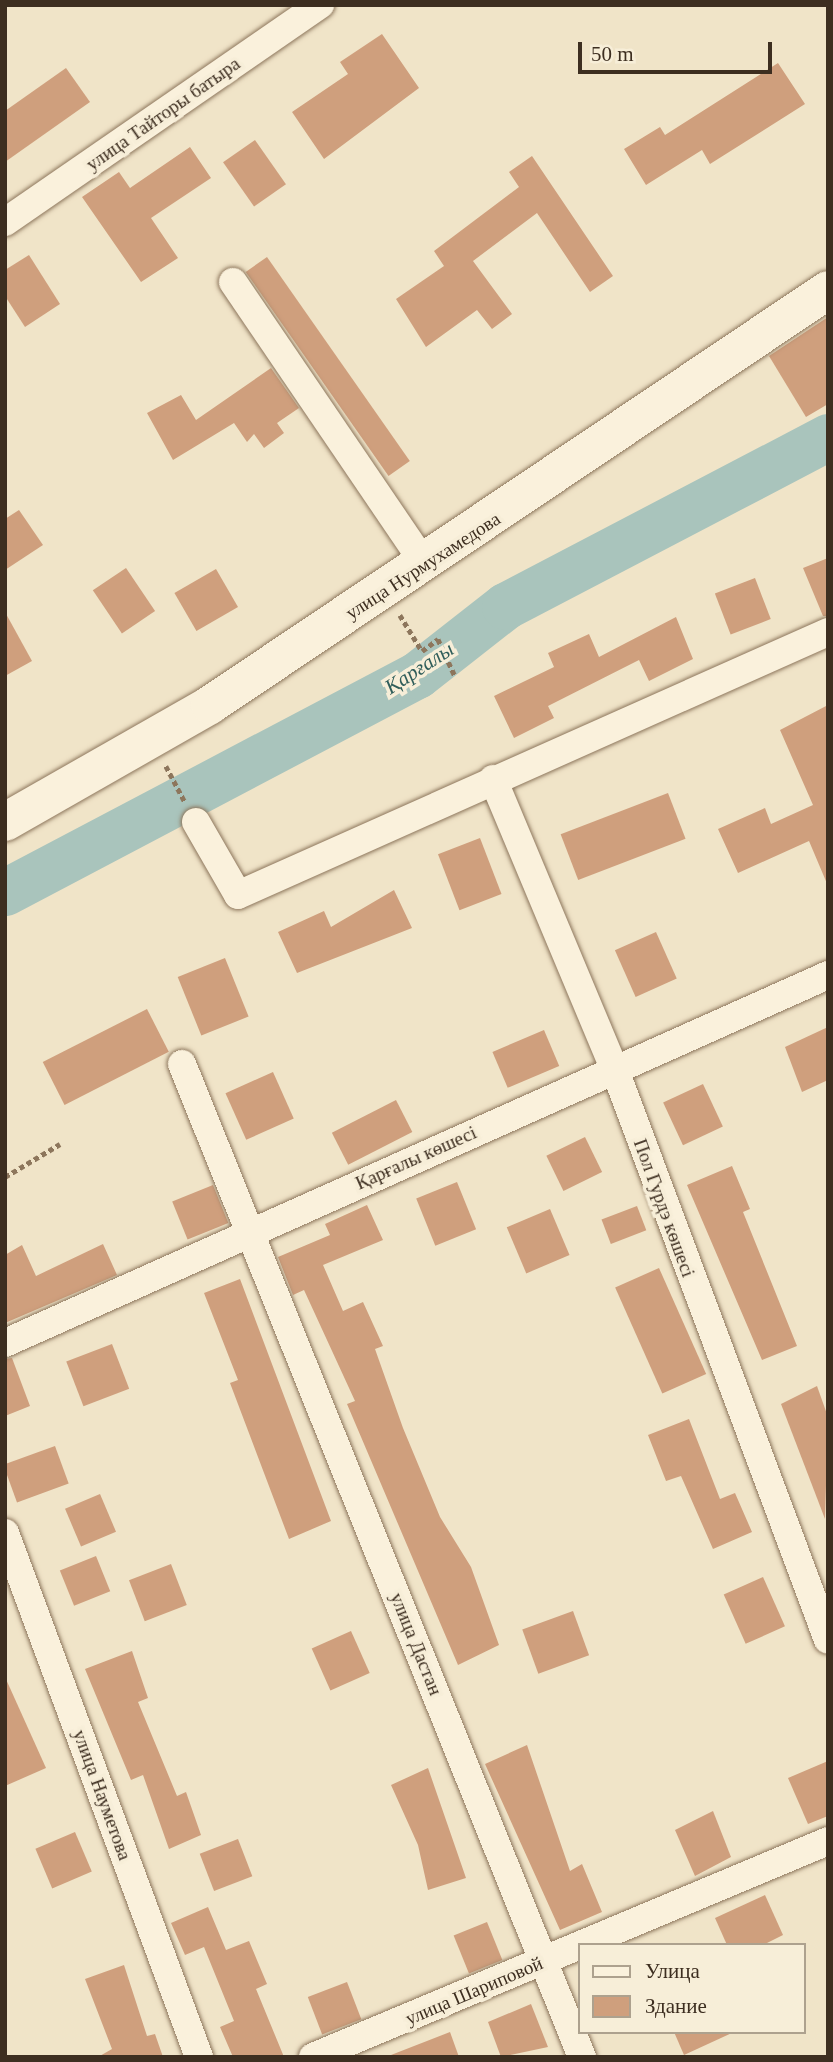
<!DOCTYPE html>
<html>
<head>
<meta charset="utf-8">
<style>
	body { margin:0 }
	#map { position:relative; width:833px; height:2062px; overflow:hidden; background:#f0e4c8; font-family:"Times New Roman",serif }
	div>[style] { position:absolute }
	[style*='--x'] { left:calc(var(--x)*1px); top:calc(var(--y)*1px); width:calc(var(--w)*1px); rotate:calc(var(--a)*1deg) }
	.river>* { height:47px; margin:-23.5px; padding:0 23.5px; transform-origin:23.5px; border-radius:23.5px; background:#a9c4bc }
	.building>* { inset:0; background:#cf9f7d; transform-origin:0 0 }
	.path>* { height:4.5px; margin-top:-2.25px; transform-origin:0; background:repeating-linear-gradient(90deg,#8d765c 0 5px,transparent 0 8.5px) }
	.roads { filter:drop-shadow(0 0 2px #8d765c) drop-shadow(0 0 2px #8d765c) }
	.street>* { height:28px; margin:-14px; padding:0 14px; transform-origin:14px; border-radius:14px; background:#faf1dc }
	.secondary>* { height:38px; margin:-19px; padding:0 19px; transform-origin:19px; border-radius:19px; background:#faf1dc }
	span { translate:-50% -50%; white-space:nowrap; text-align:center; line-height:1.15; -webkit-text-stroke:7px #f7eed8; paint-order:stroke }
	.street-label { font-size:19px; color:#3d2e20 }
	.water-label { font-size:21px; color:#2f5d5a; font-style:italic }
	.frame { position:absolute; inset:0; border:7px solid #3d2e20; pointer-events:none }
	.legend { position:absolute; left:578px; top:1943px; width:228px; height:91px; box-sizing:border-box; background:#f7eed8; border:2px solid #ada18e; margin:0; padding:9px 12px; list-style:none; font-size:21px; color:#3d2e20 }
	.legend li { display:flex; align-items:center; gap:14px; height:35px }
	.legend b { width:35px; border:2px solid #ada18e }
	.scale { position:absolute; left:578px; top:42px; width:194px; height:32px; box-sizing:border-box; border:4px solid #3d2e20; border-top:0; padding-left:9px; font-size:21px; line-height:24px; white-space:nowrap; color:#3d2e20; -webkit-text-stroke:5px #f7eed8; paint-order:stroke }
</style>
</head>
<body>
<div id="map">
	<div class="river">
		<i style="--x:5;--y:892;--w:466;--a:-27.8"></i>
		<i style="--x:417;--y:675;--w:112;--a:-38.1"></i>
		<i style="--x:505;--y:606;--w:365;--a:-27.6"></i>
	</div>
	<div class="building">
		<i style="clip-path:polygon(382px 34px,419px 88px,324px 159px,292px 112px,348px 74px,340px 62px)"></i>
		<i style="clip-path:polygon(778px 63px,805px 104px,710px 164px,702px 150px,646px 185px,624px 149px,660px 127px,665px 135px)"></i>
		<i style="clip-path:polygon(66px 68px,90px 102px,5px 162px,5px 111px)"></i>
		<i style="left:255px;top:140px;width:54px;height:39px;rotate:55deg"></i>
		<i style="clip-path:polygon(190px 147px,211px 178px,151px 218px,178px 258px,141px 282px,82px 197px,119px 172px,130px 188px)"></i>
		<i style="clip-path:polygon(532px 156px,613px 276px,590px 292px,537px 213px,473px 261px,512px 314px,492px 329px,477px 310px,426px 347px,396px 299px,444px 266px,434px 251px,519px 187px,509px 172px)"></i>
		<i style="clip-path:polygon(29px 255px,60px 304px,25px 327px,5px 296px,5px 270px)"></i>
		<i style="left:267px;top:257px;width:249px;height:26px;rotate:55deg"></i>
		<i style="clip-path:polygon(828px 317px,828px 404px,806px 417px,769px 356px)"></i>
		<i style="clip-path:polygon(271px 368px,299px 408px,277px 423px,284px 433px,264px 448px,254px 434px,247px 442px,234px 423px,173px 460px,147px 413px,181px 395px,196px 420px)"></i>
		<i style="clip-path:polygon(19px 510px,43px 545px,5px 570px,5px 519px)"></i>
		<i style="clip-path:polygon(828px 558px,828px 616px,823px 616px,803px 568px)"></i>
		<i style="left:126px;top:568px;width:52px;height:40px;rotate:56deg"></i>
		<i style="left:216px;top:569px;width:44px;height:48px;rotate:60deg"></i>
		<i style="left:755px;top:578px;width:44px;height:43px;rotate:69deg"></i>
		<i style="clip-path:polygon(5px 612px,32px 661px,5px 676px)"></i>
		<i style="clip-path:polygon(676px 617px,693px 659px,649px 681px,639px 660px,548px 706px,554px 718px,514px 738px,494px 696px,554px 667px,548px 653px,589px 634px,599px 657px)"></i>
		<i style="clip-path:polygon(828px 705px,828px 886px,809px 841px,738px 873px,718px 829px,765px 808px,771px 824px,813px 805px,780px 730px)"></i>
		<i style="left:668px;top:793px;width:49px;height:115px;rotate:69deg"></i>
		<i style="left:480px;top:838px;width:60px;height:45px;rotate:69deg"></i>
		<i style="clip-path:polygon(394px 890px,412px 928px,297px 973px,278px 932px,324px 911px,331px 927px)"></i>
		<i style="left:656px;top:932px;width:51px;height:45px;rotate:66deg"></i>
		<i style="left:225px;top:958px;width:63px;height:51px;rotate:68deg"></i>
		<i style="left:147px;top:1009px;width:48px;height:117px;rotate:63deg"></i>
		<i style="clip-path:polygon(828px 1027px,828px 1080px,802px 1092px,785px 1047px)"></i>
		<i style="left:544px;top:1030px;width:39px;height:56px;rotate:67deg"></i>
		<i style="left:273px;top:1072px;width:51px;height:52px;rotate:66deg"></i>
		<i style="left:703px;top:1084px;width:47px;height:44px;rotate:65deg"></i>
		<i style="left:396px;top:1100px;width:36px;height:72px;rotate:63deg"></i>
		<i style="left:585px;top:1137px;width:39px;height:43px;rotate:64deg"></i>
		<i style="clip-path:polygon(732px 1166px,750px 1209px,743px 1212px,797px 1346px,762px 1360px,687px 1185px)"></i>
		<i style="left:457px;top:1182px;width:51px;height:44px;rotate:68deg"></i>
		<i style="left:213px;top:1185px;width:41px;height:44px;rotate:68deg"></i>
		<i style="clip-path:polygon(367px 1205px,383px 1240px,323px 1265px,343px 1311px,363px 1302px,383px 1346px,375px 1349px,403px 1428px,440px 1517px,471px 1567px,499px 1645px,458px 1665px,347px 1404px,355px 1401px,304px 1290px,293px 1295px,278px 1257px,330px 1235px,325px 1224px)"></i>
		<i style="left:637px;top:1206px;width:26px;height:38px;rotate:69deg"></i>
		<i style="left:550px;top:1209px;width:50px;height:47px;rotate:67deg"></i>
		<i style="clip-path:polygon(103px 1244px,117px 1275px,5px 1323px,5px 1255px,22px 1245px,36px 1276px)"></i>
		<i style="left:659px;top:1268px;width:116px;height:48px;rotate:66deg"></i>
		<i style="clip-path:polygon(240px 1279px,331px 1521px,289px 1539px,230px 1383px,238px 1380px,204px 1293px)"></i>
		<i style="left:112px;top:1344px;width:48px;height:49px;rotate:69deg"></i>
		<i style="clip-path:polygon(12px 1358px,30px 1406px,5px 1416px,5px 1359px)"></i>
		<i style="clip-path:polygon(817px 1386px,828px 1417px,825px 1519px,781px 1404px)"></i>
		<i style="clip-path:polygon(689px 1419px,720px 1499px,735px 1493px,752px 1532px,713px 1549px,681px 1476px,666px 1481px,648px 1435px)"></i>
		<i style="left:55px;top:1446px;width:40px;height:55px;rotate:70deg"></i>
		<i style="left:100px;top:1494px;width:41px;height:38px;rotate:67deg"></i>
		<i style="left:96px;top:1556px;width:38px;height:39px;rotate:68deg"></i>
		<i style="left:171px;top:1564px;width:44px;height:45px;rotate:69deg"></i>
		<i style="left:763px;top:1577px;width:54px;height:43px;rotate:66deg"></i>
		<i style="left:573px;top:1611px;width:47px;height:54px;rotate:70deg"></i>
		<i style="left:351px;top:1631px;width:46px;height:43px;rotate:66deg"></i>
		<i style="clip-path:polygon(132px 1651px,148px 1698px,138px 1702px,177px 1796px,186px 1792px,201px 1835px,169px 1849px,143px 1775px,131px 1780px,85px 1669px)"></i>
		<i style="clip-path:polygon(5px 1677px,46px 1768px,5px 1786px)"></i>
		<i style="clip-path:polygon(527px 1745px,570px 1871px,582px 1864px,602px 1912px,560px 1930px,485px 1764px)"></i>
		<i style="clip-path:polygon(828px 1761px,828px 1816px,808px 1824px,788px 1778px)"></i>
		<i style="clip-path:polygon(428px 1768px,466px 1878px,428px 1890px,418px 1845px,391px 1785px)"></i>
		<i style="clip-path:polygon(713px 1811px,731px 1857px,695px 1876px,675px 1830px)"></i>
		<i style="left:75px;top:1832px;width:43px;height:43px;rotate:67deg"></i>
		<i style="left:238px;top:1839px;width:40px;height:41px;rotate:69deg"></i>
		<i style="clip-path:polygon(765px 1895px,783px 1935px,763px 1945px,727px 1945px,715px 1918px)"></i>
		<i style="clip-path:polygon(208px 1907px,226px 1950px,249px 1941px,267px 1984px,256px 1989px,284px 2057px,233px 2057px,220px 2027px,234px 2021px,204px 1947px,185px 1955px,171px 1923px)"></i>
		<i style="left:487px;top:1922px;width:41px;height:36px;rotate:68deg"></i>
		<i style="clip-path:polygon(124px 1965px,147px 2036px,155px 2034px,163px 2057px,98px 2057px,112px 2049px,85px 1979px)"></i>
		<i style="left:347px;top:1982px;width:40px;height:42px;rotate:69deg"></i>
		<i style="clip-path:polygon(531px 2004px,548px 2047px,501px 2057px,488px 2022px)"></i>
		<i style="clip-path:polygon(450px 2032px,459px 2057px,391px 2057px,391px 2055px)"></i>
		<i style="clip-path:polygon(674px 2032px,734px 2032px,684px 2055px)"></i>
	</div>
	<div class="path">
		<i style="--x:400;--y:615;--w:42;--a:58.6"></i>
		<i style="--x:422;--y:651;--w:20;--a:-37"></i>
		<i style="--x:438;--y:639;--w:41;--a:65.3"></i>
		<i style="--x:166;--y:766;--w:41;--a:62.2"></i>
		<i style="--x:5;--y:1177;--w:64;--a:-31"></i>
	</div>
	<div class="roads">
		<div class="street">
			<i style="--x:5;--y:222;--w:383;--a:-34.6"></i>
			<i style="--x:233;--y:282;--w:342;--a:55.8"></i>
			<i style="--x:493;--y:779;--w:316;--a:67.3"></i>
			<i style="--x:615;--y:1070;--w:608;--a:69.51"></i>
			<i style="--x:196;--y:822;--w:84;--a:60.1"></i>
			<i style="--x:238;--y:895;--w:646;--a:-24.03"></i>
			<i style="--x:182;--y:1064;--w:1071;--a:68.06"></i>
			<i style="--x:5;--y:1343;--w:902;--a:-24.09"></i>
			<i style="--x:5;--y:1533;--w:559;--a:69.68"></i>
			<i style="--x:313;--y:2057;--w:558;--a:-22.75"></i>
		</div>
		<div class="secondary">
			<i style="--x:5;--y:822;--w:236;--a:-29.7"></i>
			<i style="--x:210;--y:705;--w:744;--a:-33.88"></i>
		</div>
	</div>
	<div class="street-label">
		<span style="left:163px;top:114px;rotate:-35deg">улица Тайторы батыра</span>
		<span style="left:423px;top:566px;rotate:-33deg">улица Нурмухамедова</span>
		<span style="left:416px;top:1158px;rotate:-24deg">Қарғалы көшесі</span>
		<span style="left:664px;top:1208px;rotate:70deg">Пол Гурдэ көшесі</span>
		<span style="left:416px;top:1644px;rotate:68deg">улица Дастан</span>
		<span style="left:102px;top:1795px;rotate:70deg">улица Науметова</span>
		<span style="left:474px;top:1991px;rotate:-23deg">улица Шариповой</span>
	</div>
	<div class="water-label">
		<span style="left:419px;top:668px;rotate:-33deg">Қарғалы</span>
	</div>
	<div class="frame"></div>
	<ul class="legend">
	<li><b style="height:9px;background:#faf1dc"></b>Улица</li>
	<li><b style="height:19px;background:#cf9f7d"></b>Здание</li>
	</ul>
	<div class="scale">50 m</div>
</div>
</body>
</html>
